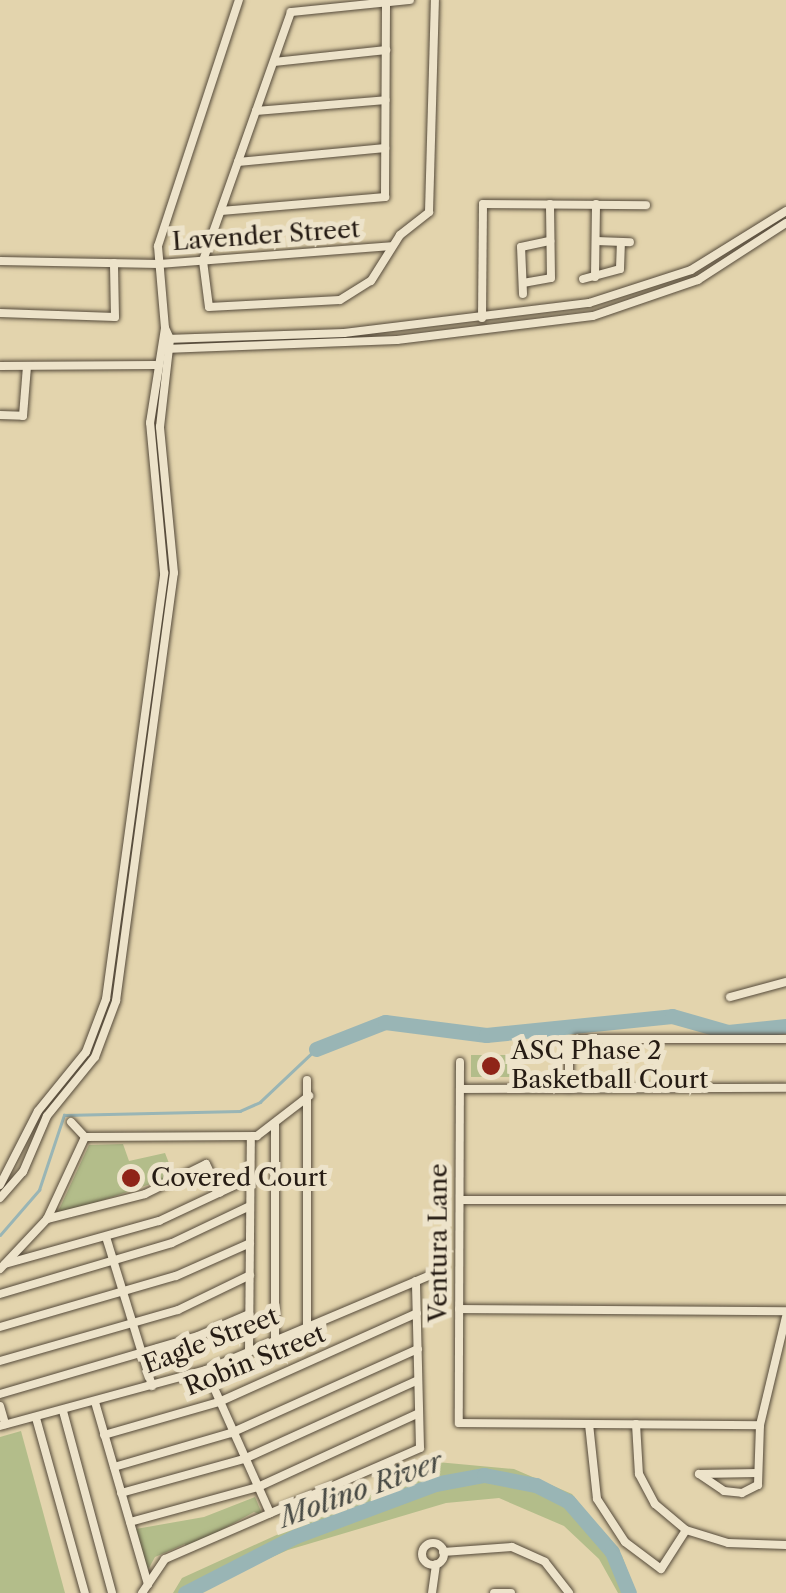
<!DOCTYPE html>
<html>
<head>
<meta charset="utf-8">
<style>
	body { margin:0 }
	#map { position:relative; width:786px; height:1593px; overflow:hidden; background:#e3d4ad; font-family:"Libre Caslon Text",serif }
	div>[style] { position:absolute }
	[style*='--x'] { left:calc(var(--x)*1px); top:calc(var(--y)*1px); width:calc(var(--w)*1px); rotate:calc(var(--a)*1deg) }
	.green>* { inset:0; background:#b3bd8a; transform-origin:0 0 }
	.stream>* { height:2.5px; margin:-1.25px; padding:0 1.25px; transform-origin:1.25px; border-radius:1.25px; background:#99b5b5 }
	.river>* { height:15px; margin:-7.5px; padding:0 7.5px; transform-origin:7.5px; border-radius:7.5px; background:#99b5b5 }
	.roads { filter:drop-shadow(0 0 2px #554a3a) drop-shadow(0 0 2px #554a3a) }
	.street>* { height:8px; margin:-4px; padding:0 4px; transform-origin:4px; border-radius:4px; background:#ede3ca }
	.street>.ring { margin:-4px; padding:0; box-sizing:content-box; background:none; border:8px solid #ede3ca; border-radius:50% }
	.dots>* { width:28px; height:28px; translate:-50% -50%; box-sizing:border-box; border:5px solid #ede3ca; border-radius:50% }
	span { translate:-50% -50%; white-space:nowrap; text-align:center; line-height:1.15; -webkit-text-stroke:10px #ede3ca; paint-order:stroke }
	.street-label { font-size:25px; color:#261c14 }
	.poi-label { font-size:25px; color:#261c14 }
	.left { translate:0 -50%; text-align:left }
	.water-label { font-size:28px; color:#484a44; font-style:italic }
</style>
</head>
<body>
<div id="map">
	<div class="green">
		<i style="left:471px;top:1055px;width:40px;height:22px"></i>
		<i style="clip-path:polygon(123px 1144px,129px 1161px,165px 1153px,174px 1176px,56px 1216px,89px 1145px)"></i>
		<i style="clip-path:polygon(21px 1431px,65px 1593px,0 1593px,0 1437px)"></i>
		<i style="clip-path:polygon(437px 1462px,514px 1469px,572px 1494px,622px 1556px,636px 1593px,618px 1593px,599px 1559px,564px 1526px,499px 1498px,446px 1503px,288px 1550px,191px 1593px,173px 1593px,182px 1578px)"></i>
		<i style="clip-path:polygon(255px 1497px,263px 1516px,254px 1512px,187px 1549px,185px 1544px,155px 1557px,144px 1577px,130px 1530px,204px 1517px)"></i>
	</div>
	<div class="stream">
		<i style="--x:0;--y:1235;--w:60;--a:-49.1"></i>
		<i style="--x:39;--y:1190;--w:79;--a:-71.6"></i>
		<i style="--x:64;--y:1115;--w:176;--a:-1.3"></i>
		<i style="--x:240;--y:1111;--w:22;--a:-24"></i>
		<i style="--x:260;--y:1102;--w:77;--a:-43.4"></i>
	</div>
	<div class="river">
		<i style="--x:316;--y:1049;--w:74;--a:-21.4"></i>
		<i style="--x:385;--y:1022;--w:102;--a:7.3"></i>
		<i style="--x:486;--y:1035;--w:187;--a:-5.8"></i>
		<i style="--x:672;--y:1016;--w:58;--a:15.9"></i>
		<i style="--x:728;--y:1032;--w:58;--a:-5.9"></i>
		<i style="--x:185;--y:1593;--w:125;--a:-27.2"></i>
		<i style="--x:296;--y:1536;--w:148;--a:-20.5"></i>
		<i style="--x:435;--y:1484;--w:50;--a:-10.4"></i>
		<i style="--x:484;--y:1475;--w:53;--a:10.9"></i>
		<i style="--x:536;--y:1485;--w:36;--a:27"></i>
		<i style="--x:568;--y:1501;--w:67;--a:49.2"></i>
		<i style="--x:612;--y:1552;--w:44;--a:67.5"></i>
	</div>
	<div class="roads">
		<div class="street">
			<i style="--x:410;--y:0;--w:120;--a:174.2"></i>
			<i style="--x:291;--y:12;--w:264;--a:109.5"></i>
			<i style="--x:203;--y:261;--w:46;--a:82.6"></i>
			<i style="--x:209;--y:307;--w:131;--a:-3.1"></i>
			<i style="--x:340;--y:300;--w:36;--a:-32"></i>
			<i style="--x:371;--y:281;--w:54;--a:-57.8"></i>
			<i style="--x:400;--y:235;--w:37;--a:-38"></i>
			<i style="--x:429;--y:212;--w:212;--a:-88.4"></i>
			<i style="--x:274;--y:62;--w:113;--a:-6.1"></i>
			<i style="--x:256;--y:111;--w:130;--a:-4.8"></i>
			<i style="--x:238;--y:162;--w:148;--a:-5.4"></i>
			<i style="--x:221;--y:211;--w:165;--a:-4.9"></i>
			<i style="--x:385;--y:197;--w:195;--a:-89.7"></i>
			<i style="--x:596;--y:241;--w:34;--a:2"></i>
			<i style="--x:0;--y:261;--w:159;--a:1.1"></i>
			<i style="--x:159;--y:264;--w:233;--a:-4.4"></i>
			<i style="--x:595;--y:277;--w:73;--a:-89.2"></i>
			<i style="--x:583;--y:279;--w:38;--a:-15"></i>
			<i style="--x:620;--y:269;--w:27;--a:-88"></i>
			<i style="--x:523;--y:283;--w:28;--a:-10"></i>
			<i style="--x:551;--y:278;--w:74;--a:-90.8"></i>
			<i style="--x:523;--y:294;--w:47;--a:-92.4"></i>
			<i style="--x:521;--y:247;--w:30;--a:-12"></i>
			<i style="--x:0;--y:313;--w:115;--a:2"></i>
			<i style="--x:115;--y:317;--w:54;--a:-91.1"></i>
			<i style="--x:482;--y:318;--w:114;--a:-89.5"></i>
			<i style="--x:483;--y:204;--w:163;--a:0.4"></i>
			<i style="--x:166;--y:339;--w:178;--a:-1.9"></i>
			<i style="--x:344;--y:333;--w:247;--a:-7"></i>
			<i style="--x:589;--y:303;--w:107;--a:-17.9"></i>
			<i style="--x:691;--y:270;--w:112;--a:-31.8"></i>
			<i style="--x:165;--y:349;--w:232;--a:-2.2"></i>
			<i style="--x:397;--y:340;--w:197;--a:-7"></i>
			<i style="--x:593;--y:316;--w:111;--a:-18.9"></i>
			<i style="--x:698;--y:280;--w:105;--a:-32.9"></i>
			<i style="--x:0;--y:366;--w:155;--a:-0.4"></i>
			<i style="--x:0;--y:415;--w:23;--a:2"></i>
			<i style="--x:23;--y:416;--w:50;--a:-85.4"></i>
			<i style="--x:730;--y:997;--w:58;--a:-15"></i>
			<i style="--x:460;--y:1062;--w:361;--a:90.2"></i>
			<i style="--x:459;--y:1423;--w:301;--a:0.4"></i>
			<i style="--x:307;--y:1080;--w:246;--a:90"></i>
			<i style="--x:460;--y:1089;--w:326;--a:-0.2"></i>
			<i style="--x:569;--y:1089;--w:43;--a:-90"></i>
			<i style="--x:569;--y:1046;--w:11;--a:-41"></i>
			<i style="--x:577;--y:1039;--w:209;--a:0"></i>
			<i style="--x:71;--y:1122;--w:21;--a:47"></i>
			<i style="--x:275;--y:1124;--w:216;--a:90"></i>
			<i style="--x:0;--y:1185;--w:83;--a:-62.8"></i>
			<i style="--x:38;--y:1111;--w:76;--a:-50.9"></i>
			<i style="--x:86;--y:1052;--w:57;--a:-69.3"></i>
			<i style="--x:106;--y:999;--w:430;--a:-82.2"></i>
			<i style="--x:164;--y:573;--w:151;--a:-95.3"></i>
			<i style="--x:150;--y:423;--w:96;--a:-81"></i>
			<i style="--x:165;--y:328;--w:82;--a:-94.9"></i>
			<i style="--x:158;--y:246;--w:259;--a:-71.8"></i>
			<i style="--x:0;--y:1198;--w:35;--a:-49"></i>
			<i style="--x:23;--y:1172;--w:61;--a:-66.8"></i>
			<i style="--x:47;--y:1116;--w:76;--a:-50.9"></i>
			<i style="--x:95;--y:1057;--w:60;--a:-69.4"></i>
			<i style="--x:116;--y:1001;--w:432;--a:-82.3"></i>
			<i style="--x:174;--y:573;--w:147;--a:-95.5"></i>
			<i style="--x:160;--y:427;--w:89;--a:-83.5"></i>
			<i style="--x:170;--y:339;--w:12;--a:-114"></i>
			<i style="--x:460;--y:1200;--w:326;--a:0"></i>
			<i style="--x:47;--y:1219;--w:101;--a:-14.3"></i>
			<i style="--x:145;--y:1194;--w:68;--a:-26.2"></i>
			<i style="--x:206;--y:1164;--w:32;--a:64"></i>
			<i style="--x:106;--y:1237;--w:156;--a:72.8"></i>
			<i style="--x:5;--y:1264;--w:160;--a:-15.6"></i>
			<i style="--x:159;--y:1221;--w:102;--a:-25.1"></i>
			<i style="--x:0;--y:1269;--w:69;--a:-46.8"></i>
			<i style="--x:47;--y:1219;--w:90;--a:-65.1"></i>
			<i style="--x:85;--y:1137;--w:172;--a:-0.3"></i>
			<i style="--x:257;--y:1136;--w:66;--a:-37.6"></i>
			<i style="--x:0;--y:1294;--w:179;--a:-16.5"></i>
			<i style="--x:172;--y:1243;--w:86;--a:-25.4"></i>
			<i style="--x:459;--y:1309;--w:327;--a:0.4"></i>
			<i style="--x:0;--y:1327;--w:183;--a:-16.2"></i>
			<i style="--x:176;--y:1276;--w:81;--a:-24"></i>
			<i style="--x:249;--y:1351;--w:214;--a:-89.5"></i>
			<i style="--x:0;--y:1361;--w:185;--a:-16"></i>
			<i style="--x:178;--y:1310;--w:80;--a:-25.9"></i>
			<i style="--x:206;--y:1370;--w:157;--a:65.9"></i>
			<i style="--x:0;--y:1394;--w:206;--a:-16.3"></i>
			<i style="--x:198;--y:1336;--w:56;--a:-23.3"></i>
			<i style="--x:95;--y:1402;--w:190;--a:73.8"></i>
			<i style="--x:0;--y:1406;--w:19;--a:74"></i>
			<i style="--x:63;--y:1411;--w:188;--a:74.9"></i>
			<i style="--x:36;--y:1418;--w:182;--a:74.4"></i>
			<i style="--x:589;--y:1424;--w:75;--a:83.9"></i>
			<i style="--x:597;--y:1499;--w:51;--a:56.9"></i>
			<i style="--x:625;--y:1542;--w:45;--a:36.9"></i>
			<i style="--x:661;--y:1569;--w:46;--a:-57.3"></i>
			<i style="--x:636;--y:1424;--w:50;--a:86.6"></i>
			<i style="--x:639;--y:1474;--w:34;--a:62"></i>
			<i style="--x:655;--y:1504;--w:40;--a:40"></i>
			<i style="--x:686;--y:1530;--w:44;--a:17.2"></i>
			<i style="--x:728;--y:1543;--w:58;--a:2"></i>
			<i style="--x:0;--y:1426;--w:213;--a:-15.2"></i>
			<i style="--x:206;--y:1370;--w:244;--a:-22.9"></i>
			<i style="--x:104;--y:1435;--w:120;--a:-16"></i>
			<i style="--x:219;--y:1402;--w:217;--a:-24.2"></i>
			<i style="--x:114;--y:1467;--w:122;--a:-16.2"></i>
			<i style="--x:231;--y:1433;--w:205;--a:-24.2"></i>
			<i style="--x:699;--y:1474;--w:30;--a:34"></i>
			<i style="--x:724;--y:1491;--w:18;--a:6"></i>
			<i style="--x:742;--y:1493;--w:18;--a:-27"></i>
			<i style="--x:758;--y:1485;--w:60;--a:-88.1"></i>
			<i style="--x:760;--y:1425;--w:111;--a:-76.5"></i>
			<i style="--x:699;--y:1474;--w:59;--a:-1"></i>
			<i style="--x:121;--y:1493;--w:128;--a:-15.5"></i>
			<i style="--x:244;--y:1459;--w:191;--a:-24.4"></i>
			<i style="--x:130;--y:1522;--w:133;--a:-15.3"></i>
			<i style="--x:258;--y:1487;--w:177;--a:-24.7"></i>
			<i class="ring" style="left:422px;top:1543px;width:14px;height:14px"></i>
			<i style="--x:443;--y:1552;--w:69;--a:-4.1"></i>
			<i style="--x:512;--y:1547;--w:36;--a:24"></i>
			<i style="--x:545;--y:1562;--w:39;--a:52"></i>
			<i style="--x:142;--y:1593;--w:41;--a:-55.9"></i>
			<i style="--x:165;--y:1559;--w:278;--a:-23.5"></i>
			<i style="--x:420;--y:1448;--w:167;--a:-91.4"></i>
			<i style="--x:432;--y:1593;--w:29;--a:-82"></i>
			<i style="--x:494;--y:1593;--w:17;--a:0"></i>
		</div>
	</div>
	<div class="dots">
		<i style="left:491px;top:1066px;background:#8f2418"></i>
		<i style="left:131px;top:1178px;background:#8f2418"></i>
	</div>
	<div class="street-label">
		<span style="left:266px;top:236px;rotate:-4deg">Lavender Street</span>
		<span style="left:439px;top:1243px;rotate:-90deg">Ventura Lane</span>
		<span style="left:211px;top:1341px;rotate:-21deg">Eagle Street</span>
		<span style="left:255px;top:1361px;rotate:-22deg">Robin Street</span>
	</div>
	<div class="poi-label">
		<span class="left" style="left:511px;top:1066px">ASC Phase 2<br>Basketball Court</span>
		<span class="left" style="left:151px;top:1178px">Covered Court</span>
	</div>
	<div class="water-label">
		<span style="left:361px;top:1489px;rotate:-20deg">Molino River</span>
	</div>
</div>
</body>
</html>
